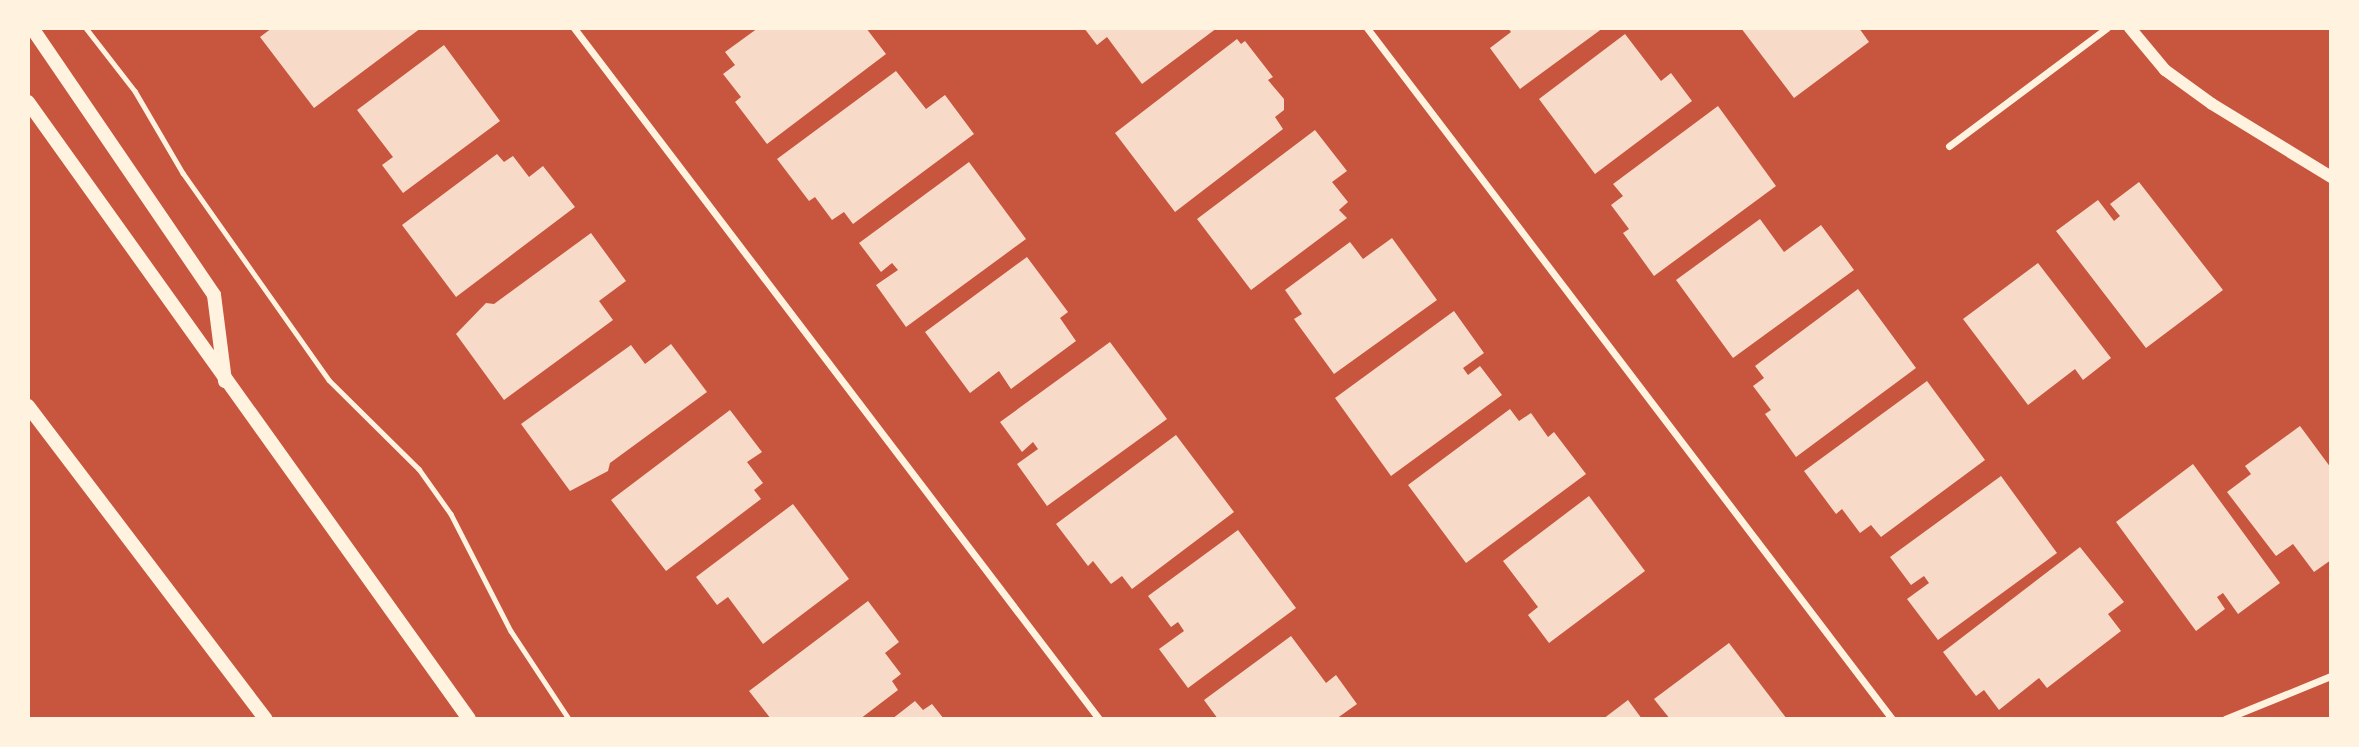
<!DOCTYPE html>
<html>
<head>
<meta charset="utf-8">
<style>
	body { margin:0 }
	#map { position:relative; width:2359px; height:747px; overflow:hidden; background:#c8553d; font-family:Rubik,sans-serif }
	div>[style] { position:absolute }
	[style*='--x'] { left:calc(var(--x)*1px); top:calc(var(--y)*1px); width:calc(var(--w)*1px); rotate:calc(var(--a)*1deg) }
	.building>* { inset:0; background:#f7dbc8 }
	.path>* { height:4.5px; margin:-2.25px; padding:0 2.25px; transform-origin:2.25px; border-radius:2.25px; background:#fff3e0 }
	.minor>* { height:7px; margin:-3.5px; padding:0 3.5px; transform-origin:3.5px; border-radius:3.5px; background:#fff3e0 }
	.tertiary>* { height:12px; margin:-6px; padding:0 6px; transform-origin:6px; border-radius:6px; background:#fff3e0 }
	.secondary>* { height:14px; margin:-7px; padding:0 7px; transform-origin:7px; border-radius:7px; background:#fff3e0 }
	span { translate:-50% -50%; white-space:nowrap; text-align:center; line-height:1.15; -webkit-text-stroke:5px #fff3e0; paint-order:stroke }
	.frame { position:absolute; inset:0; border:30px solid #fff3e0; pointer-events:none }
</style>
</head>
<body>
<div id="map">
	<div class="building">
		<i style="clip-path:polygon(272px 28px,421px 28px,314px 108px,260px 37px)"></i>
		<i style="clip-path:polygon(758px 28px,866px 28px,886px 54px,767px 144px,735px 102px,741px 97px,723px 74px,735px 65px,725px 52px)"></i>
		<i style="clip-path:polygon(1084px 28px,1217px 28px,1142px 84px,1107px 37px,1097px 45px)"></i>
		<i style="clip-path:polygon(1508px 28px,1603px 28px,1520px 89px,1490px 48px,1511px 32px)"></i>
		<i style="clip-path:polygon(1741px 28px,1859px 28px,1869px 42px,1794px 98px)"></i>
		<i style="clip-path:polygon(1625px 34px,1661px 81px,1671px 73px,1692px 101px,1595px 174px,1539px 99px)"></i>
		<i style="clip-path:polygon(1237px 39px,1241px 44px,1245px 41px,1273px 77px,1268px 80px,1284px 99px,1284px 110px,1275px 117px,1283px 129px,1175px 212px,1115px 133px)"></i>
		<i style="clip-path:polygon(444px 45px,500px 121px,403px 193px,382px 165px,393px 157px,357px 110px)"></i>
		<i style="clip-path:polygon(896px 71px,926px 109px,945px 95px,974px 134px,853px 224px,844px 212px,832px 220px,815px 197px,809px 201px,777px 159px)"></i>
		<i style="clip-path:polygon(1718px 106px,1776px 186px,1654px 276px,1623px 233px,1629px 229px,1611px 205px,1623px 196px,1613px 184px)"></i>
		<i style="clip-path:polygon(1315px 130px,1347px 171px,1332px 182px,1348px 202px,1339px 210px,1347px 218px,1251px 290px,1197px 219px)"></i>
		<i style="clip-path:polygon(497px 154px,504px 162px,513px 156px,529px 177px,543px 166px,575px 207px,456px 297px,402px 225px)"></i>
		<i style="clip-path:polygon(969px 162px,1026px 239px,906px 327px,876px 285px,898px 270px,892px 263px,881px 272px,859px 243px)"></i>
		<i style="clip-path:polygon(2139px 182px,2223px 290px,2146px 348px,2056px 231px,2098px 200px,2114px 221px,2120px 216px,2110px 204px)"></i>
		<i style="clip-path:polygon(1760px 219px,1784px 252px,1821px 225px,1854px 270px,1733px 358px,1676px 280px)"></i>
		<i style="clip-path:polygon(591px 233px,626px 281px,599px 301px,613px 320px,504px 400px,456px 334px,486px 303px,494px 304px)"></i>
		<i style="clip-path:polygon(1392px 238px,1437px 300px,1334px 374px,1294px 319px,1302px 314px,1285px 290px,1350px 242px,1363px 259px)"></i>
		<i style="clip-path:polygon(1027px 257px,1068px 312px,1060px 318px,1076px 341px,1011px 389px,999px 371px,970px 393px,925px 332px)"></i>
		<i style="clip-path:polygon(2038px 263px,2111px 358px,2083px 380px,2075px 369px,2028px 405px,1963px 319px)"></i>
		<i style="clip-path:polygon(1858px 289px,1916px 368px,1796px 457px,1765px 414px,1771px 410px,1753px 386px,1764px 378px,1755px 366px)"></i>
		<i style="clip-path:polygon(1454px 311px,1484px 353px,1463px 368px,1468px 375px,1480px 366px,1502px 395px,1391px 476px,1335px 398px)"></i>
		<i style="clip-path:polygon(1110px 342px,1167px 419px,1047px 506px,1017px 464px,1038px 449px,1033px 442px,1022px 452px,1000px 422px)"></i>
		<i style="clip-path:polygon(671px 344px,707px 392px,610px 463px,608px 471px,570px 491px,521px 424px,631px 345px,645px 364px)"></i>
		<i style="clip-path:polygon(1927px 381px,1985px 460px,1881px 537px,1871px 525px,1860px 533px,1842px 509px,1836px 514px,1804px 471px)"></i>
		<i style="clip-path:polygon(1510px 409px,1519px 421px,1531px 413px,1548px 437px,1554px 432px,1586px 474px,1466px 563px,1408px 485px)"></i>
		<i style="clip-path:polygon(730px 410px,762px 452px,747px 462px,763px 483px,754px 490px,761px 499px,666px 571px,611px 500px)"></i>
		<i style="clip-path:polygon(2300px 426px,2331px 468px,2331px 560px,2314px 572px,2293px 544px,2276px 556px,2227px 492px,2251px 474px,2245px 466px)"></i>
		<i style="clip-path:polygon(1176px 435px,1234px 512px,1132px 589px,1122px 576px,1111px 584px,1093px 561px,1088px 566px,1056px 524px)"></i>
		<i style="clip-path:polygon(2193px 464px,2280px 583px,2238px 614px,2223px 593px,2217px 597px,2225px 609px,2196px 631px,2116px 522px)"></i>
		<i style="clip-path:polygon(2001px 476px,2057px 553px,1938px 640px,1907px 599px,1929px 583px,1924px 576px,1911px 585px,1890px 557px)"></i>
		<i style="clip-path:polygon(1589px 496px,1645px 571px,1549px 643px,1528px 615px,1538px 607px,1503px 561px)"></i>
		<i style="clip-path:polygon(793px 504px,849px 579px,763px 644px,728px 597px,717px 605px,696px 577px)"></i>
		<i style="clip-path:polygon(1238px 530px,1296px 608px,1188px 688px,1159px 649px,1184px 631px,1178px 622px,1171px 627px,1148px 596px)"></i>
		<i style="clip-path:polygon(2080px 547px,2124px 602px,2108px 614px,2121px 631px,2047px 688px,2039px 678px,1999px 710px,1984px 690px,1976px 696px,1943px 652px)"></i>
		<i style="clip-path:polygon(868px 601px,899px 642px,885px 653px,901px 674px,892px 681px,898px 690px,860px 719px,771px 719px,749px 691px)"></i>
		<i style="clip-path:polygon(1291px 636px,1326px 683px,1336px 675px,1357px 704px,1336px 719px,1218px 719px,1204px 700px)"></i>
		<i style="clip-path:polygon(1729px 643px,1787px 719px,1670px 719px,1654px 699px)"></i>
		<i style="clip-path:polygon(1628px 700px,1642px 719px,1603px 719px)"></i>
		<i style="clip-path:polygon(915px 701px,923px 710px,932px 704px,944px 719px,892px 719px)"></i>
	</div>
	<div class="path">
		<i style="--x:86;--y:28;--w:80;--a:52.1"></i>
		<i style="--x:135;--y:91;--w:95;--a:59.7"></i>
		<i style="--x:183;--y:173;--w:253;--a:54.8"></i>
		<i style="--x:329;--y:380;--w:127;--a:44.7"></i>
		<i style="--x:419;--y:469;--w:55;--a:54.6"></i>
		<i style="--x:451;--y:514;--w:131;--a:62.9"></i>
		<i style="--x:511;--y:631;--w:105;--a:56.6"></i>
	</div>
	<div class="minor">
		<i style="--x:574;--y:28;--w:868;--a:52.77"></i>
		<i style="--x:1367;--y:28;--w:868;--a:52.77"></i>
		<i style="--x:1949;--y:146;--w:197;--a:-36.8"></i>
		<i style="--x:2225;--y:719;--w:114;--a:-22.1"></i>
	</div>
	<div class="tertiary">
		<i style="--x:2130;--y:28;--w:55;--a:50.2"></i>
		<i style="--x:2165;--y:70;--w:58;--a:35.9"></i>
		<i style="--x:2212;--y:104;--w:140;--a:31.5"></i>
	</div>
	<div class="secondary">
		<i style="--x:32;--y:28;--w:323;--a:55.7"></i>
		<i style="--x:214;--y:295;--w:87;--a:82.7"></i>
		<i style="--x:28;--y:102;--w:758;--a:54.44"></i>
		<i style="--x:28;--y:406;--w:393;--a:52.8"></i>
	</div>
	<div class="frame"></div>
</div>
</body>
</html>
